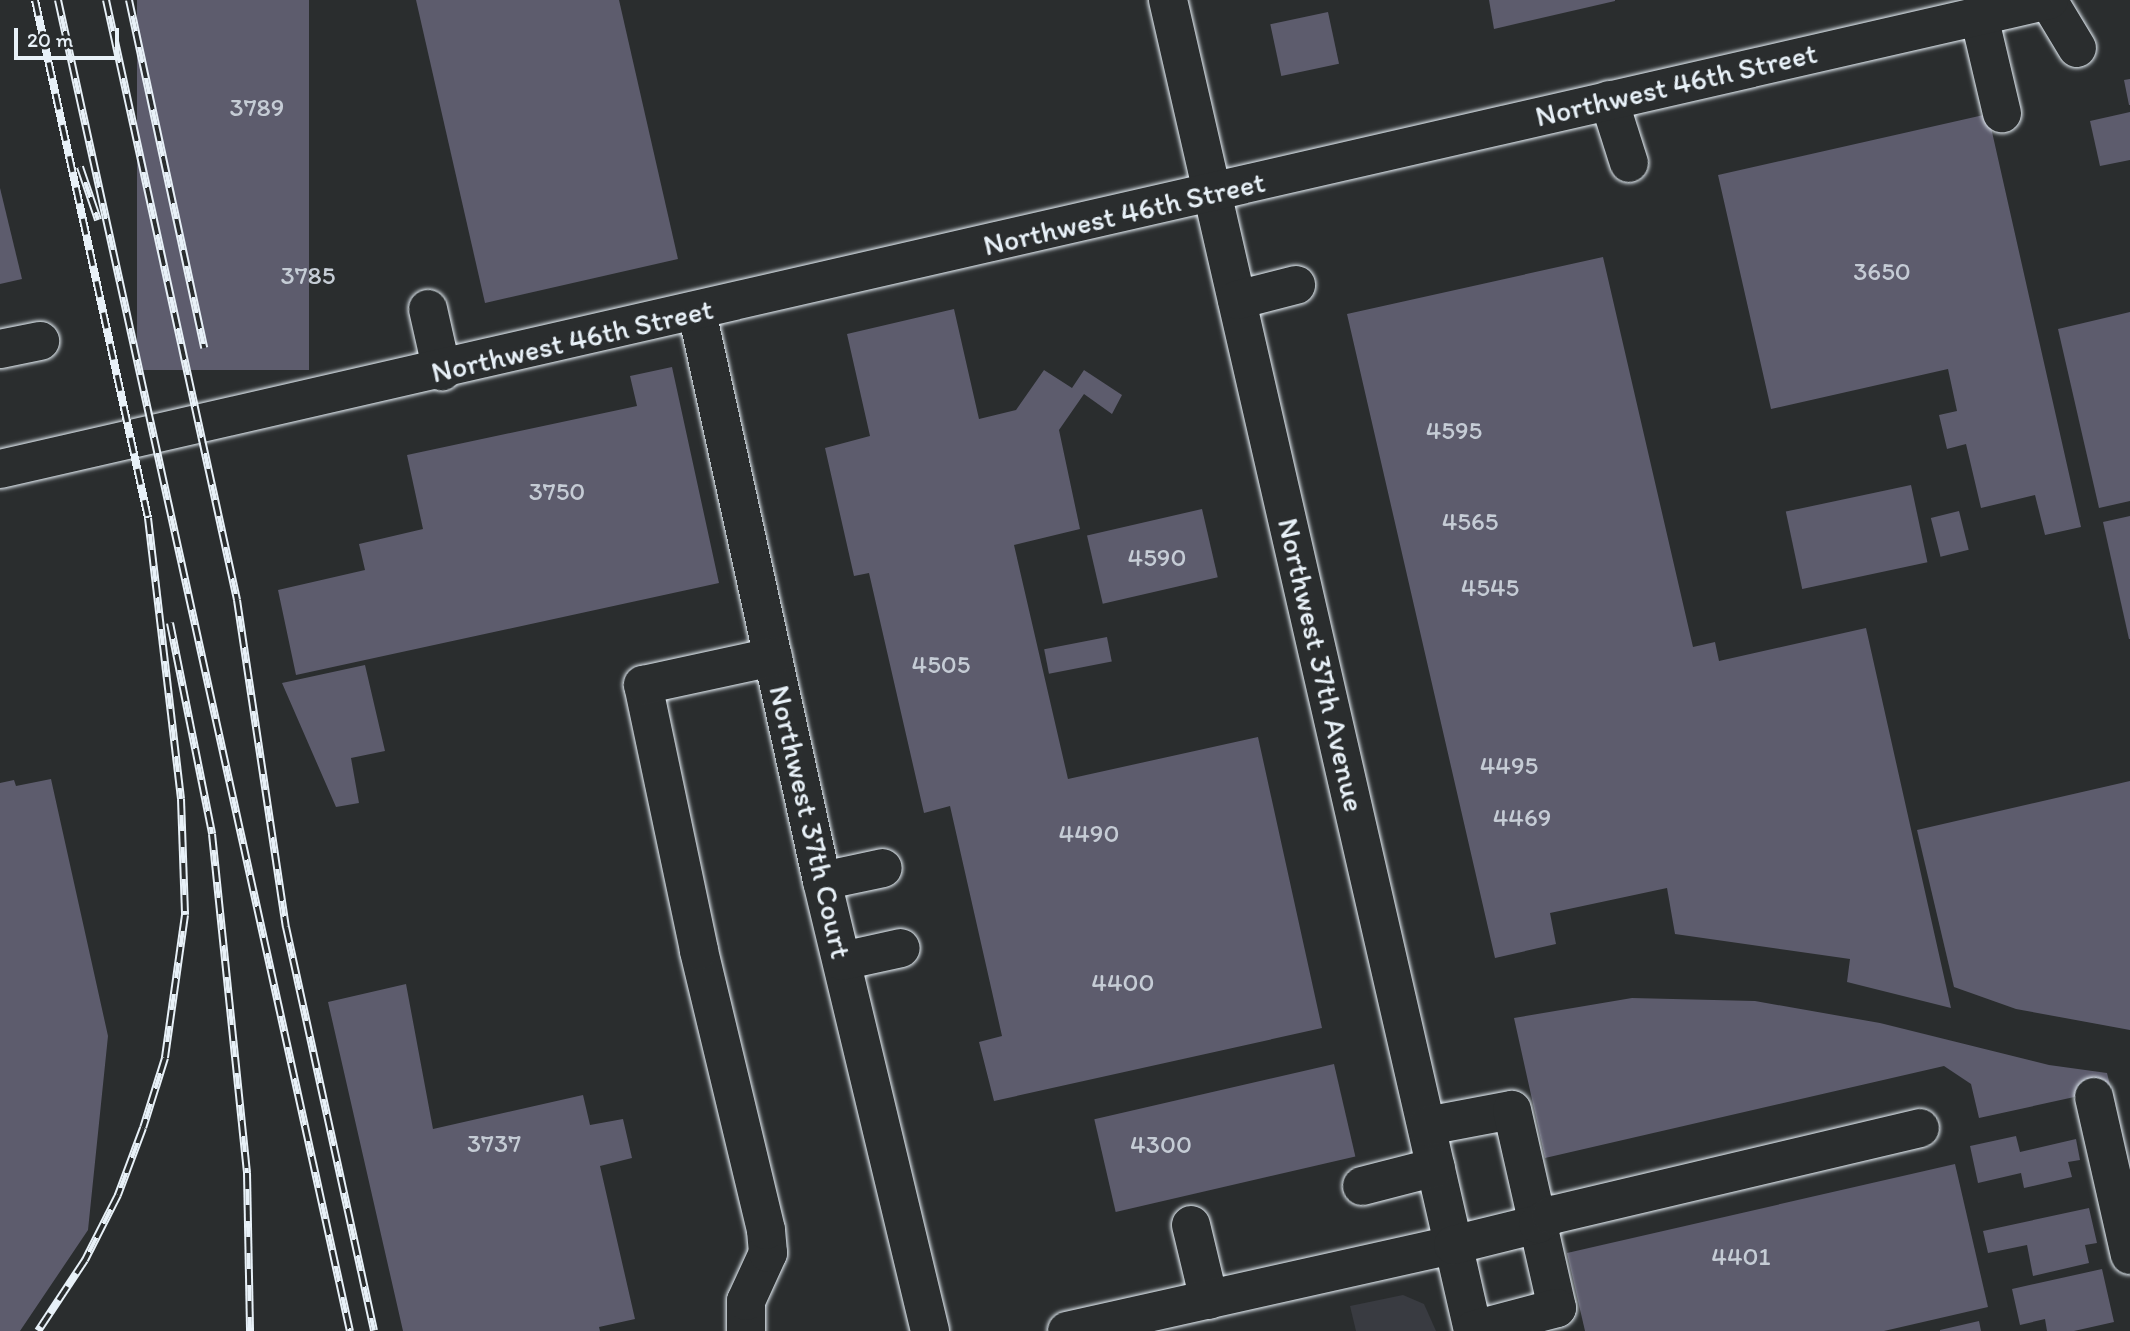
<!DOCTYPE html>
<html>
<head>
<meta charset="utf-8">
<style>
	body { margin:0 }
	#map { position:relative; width:2130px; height:1331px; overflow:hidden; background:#2a2d2e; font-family:Itim,sans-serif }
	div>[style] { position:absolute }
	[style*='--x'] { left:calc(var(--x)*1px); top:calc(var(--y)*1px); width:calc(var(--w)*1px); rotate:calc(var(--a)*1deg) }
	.built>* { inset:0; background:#393b41 }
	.building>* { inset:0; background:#5d5c6d; transform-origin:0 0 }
	.roads { filter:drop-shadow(0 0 2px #e8f1f8) drop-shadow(0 0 2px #e8f1f8) }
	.minor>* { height:38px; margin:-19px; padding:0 19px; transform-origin:19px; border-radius:19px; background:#2a2d2e }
	.rail>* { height:8px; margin-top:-4px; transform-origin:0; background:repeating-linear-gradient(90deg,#2a2d2e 0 16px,#e8f1f8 0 32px); box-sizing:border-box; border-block:2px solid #e8f1f8 }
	span { translate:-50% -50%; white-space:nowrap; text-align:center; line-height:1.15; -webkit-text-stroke:7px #2a2d2e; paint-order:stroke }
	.number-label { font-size:26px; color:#c5ccd5 }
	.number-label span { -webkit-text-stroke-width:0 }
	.street-label { font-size:30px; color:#e8f1f8 }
	.scale { position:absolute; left:14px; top:28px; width:105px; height:32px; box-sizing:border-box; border:4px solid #e8f1f8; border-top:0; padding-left:9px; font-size:21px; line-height:24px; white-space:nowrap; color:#e8f1f8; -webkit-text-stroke:5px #2a2d2e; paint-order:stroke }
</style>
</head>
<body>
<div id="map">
	<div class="built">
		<i style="clip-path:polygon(1403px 1295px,1424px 1304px,1436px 1331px,1356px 1331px,1350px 1306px)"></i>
	</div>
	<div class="building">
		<i style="left:137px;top:0;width:172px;height:370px"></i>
		<i style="clip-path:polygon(416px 0,619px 0,678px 259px,485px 303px)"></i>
		<i style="clip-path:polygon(1489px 0,1615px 0,1615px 1px,1494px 29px)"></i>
		<i style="left:1328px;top:12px;width:53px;height:59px;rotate:78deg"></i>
		<i style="clip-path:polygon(2130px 79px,2130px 105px,2129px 105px,2124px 80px)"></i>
		<i style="clip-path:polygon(2130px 112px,2130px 160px,2100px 166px,2090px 121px)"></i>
		<i style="clip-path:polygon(1988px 114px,2081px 527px,2045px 535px,2035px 495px,1981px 508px,1966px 444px,1947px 449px,1939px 415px,1957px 411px,1948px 369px,1771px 409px,1718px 175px)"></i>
		<i style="clip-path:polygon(0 188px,22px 279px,0 284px)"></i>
		<i style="clip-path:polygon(1603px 257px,1693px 647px,1715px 642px,1719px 661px,1866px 628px,1951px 1008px,1847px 982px,1850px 959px,1675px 934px,1667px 888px,1550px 913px,1556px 944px,1495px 958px,1347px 314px)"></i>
		<i style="clip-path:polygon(954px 309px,979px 419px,1016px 410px,1044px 370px,1072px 388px,1084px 370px,1122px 395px,1112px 414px,1084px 394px,1059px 430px,1080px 529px,1014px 545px,1068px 779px,1258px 737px,1322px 1028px,994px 1101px,979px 1042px,1002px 1036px,950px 806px,924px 813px,869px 573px,854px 576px,825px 448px,870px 436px,847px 334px)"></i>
		<i style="clip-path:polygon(2130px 312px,2130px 501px,2099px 508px,2058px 329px)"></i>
		<i style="clip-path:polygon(672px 367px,719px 583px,296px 675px,278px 590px,365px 570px,359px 544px,423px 529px,407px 455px,637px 406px,630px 376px)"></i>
		<i style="left:1911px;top:485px;width:79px;height:128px;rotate:78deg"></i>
		<i style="left:1202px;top:509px;width:70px;height:118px;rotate:77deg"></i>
		<i style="left:1959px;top:511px;width:40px;height:29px;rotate:76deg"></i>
		<i style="clip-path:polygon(2130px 516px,2130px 639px,2129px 639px,2103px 522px)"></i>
		<i style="left:1107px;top:637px;width:25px;height:64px;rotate:79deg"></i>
		<i style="clip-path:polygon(365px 665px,385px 751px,351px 758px,359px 803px,336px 807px,282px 683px)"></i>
		<i style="clip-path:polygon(51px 779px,108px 1036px,88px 1230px,20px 1331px,0 1331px,0 783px,14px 780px,16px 786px)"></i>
		<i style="clip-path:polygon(2130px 781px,2130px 1030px,2016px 1009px,1954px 987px,1917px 830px)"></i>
		<i style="clip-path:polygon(406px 984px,433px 1129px,583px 1095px,590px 1125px,623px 1119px,632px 1158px,600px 1166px,635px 1319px,599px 1327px,600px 1331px,403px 1331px,328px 1002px)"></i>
		<i style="clip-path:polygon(1632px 998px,1755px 1001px,1880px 1023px,2049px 1065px,2107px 1073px,2111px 1089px,1979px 1118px,1971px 1084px,1944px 1066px,1545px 1158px,1514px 1018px)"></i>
		<i style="left:1334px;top:1064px;width:95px;height:246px;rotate:77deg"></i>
		<i style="clip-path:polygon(2016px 1136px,2020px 1152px,2076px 1139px,2080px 1160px,2068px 1162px,2072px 1177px,2024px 1188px,2021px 1173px,1978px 1183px,1970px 1146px)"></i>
		<i style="clip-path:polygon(1955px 1164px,1988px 1307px,1884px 1331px,1585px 1331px,1567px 1253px)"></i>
		<i style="clip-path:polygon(2089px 1208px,2097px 1243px,2085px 1245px,2089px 1263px,2033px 1276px,2027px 1245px,1988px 1253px,1983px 1231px)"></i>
		<i style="clip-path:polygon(2102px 1269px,2114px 1322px,2074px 1331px,2047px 1331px,2045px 1319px,2020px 1325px,2012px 1289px)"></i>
		<i style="clip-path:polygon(1979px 1321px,1981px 1331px,1940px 1331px,1940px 1330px)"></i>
	</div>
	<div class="roads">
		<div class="minor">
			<i style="--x:1168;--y:0;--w:1365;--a:77.09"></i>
			<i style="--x:2048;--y:0;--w:56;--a:58.9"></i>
			<i style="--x:1979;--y:16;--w:100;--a:76.7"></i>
			<i style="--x:1609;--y:100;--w:66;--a:72.4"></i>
			<i style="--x:1237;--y:300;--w:61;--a:-14.3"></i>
			<i style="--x:428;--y:309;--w:64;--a:77.3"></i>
			<i style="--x:697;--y:312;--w:583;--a:77.61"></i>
			<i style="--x:822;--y:881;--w:463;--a:76.5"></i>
			<i style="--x:0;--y:349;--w:41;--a:-11.3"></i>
			<i style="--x:0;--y:469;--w:2102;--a:-12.89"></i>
			<i style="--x:822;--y:881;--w:62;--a:-12"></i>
			<i style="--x:842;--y:961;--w:60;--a:-12.4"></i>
			<i style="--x:2094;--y:1097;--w:162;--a:77.2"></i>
			<i style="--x:1427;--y:1126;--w:86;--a:-10.7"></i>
			<i style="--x:1512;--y:1110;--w:203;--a:77.2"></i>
			<i style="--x:1557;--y:1308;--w:87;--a:165.3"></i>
			<i style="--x:1362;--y:1186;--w:76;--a:-14.4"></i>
			<i style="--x:1191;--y:1225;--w:77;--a:76.5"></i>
			<i style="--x:746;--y:1331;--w:30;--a:-90"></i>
			<i style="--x:746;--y:1301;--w:53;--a:-65.4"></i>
			<i style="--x:768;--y:1253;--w:23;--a:-95"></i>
			<i style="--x:766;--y:1230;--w:288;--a:-103.5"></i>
			<i style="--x:699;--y:950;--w:271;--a:-101.9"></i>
			<i style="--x:643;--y:685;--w:133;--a:-12.2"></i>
			<i style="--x:1067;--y:1331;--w:395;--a:-12.6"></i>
			<i style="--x:1453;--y:1245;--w:88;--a:-13.9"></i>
			<i style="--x:1538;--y:1224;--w:17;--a:-33"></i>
			<i style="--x:1552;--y:1215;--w:378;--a:-13.3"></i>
		</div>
	</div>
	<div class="rail">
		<i style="--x:35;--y:0;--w:530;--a:77.69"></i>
		<i style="--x:148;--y:518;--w:283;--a:83.3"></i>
		<i style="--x:181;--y:799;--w:116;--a:88"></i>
		<i style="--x:185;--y:915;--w:144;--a:98"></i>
		<i style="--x:165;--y:1058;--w:73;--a:107.4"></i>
		<i style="--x:143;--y:1128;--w:72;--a:110.5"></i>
		<i style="--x:118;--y:1195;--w:73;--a:116.9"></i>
		<i style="--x:85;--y:1260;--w:85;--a:123.5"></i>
		<i style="--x:58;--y:0;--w:1363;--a:77.63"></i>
		<i style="--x:106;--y:0;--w:614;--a:77.68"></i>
		<i style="--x:237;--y:600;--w:331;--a:81.5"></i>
		<i style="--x:286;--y:927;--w:413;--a:77.7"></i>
		<i style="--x:129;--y:0;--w:356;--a:77.8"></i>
		<i style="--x:80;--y:167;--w:56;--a:71.2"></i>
		<i style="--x:170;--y:623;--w:215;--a:78.7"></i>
		<i style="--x:212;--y:834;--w:341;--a:84.1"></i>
		<i style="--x:247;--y:1173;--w:158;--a:88.9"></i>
	</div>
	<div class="number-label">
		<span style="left:257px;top:108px">3789</span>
		<span style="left:1882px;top:272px">3650</span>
		<span style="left:308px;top:276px">3785</span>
		<span style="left:1454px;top:431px">4595</span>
		<span style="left:557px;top:492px">3750</span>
		<span style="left:1470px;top:522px">4565</span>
		<span style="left:1157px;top:558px">4590</span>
		<span style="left:1490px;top:588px">4545</span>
		<span style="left:941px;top:665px">4505</span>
		<span style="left:1509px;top:766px">4495</span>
		<span style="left:1522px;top:818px">4469</span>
		<span style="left:1089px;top:834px">4490</span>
		<span style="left:1123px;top:983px">4400</span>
		<span style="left:494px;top:1144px">3737</span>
		<span style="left:1161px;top:1145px">4300</span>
		<span style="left:1741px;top:1257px">4401</span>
	</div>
	<div class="street-label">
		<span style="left:1676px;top:85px;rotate:-13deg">Northwest 46th Street</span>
		<span style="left:1124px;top:214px;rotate:-13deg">Northwest 46th Street</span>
		<span style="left:572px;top:341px;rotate:-13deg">Northwest 46th Street</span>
		<span style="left:1321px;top:665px;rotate:77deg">Northwest 37th Avenue</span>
		<span style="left:810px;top:822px;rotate:77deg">Northwest 37th Court</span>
	</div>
	<div class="scale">20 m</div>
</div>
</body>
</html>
